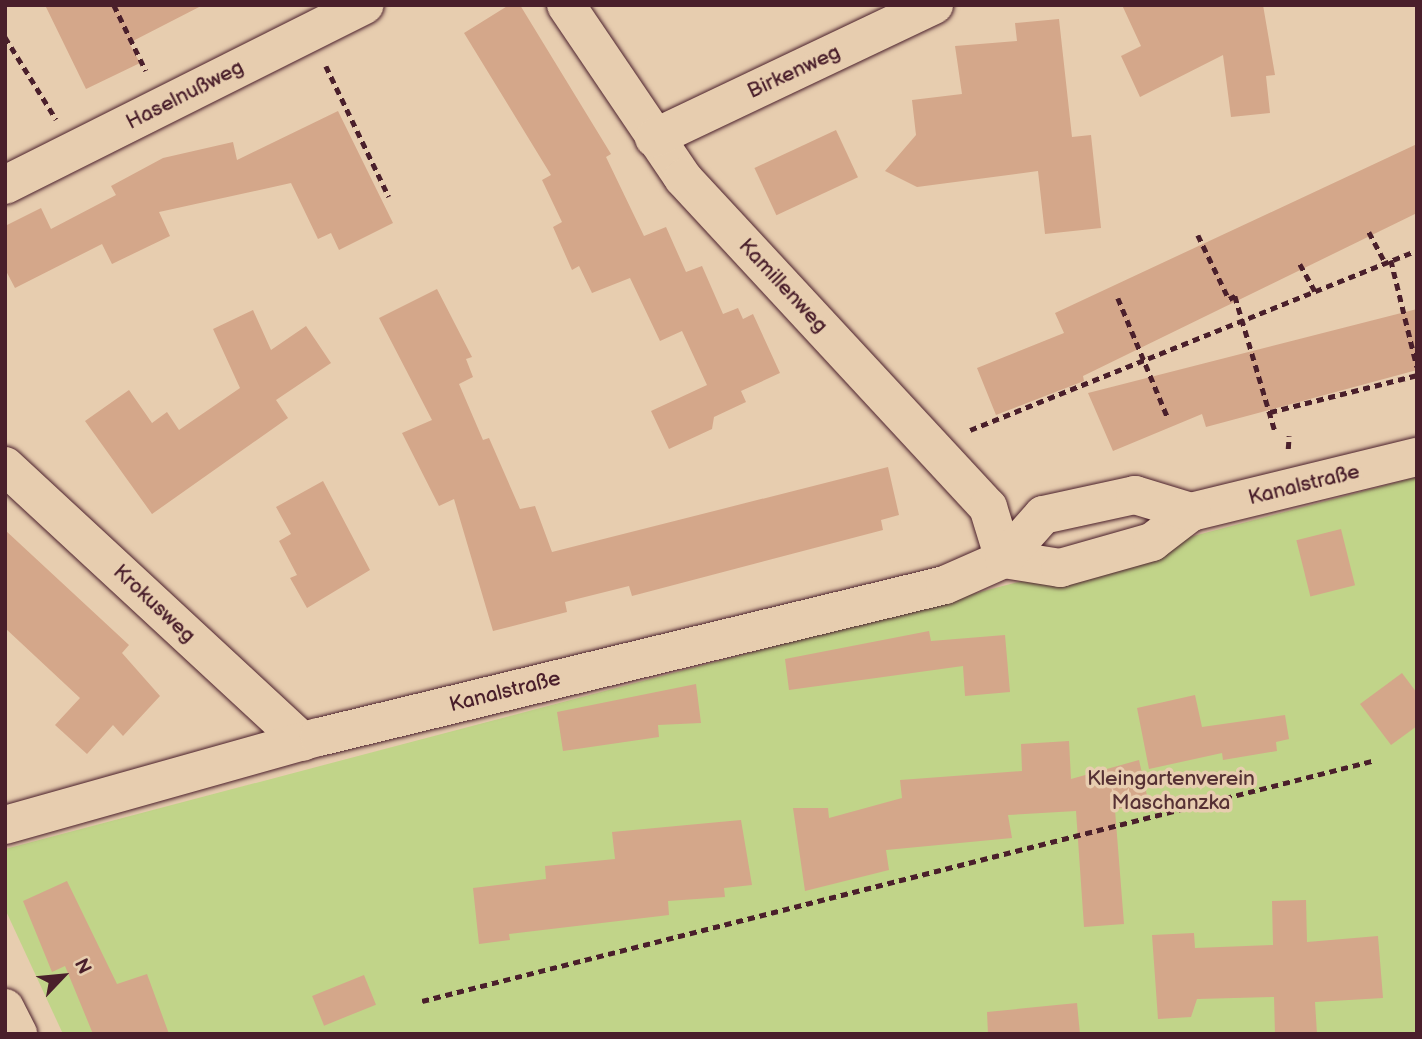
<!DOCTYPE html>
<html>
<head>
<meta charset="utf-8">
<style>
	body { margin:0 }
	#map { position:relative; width:1422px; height:1039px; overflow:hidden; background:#e7cdaf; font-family:"Balsamiq Sans",sans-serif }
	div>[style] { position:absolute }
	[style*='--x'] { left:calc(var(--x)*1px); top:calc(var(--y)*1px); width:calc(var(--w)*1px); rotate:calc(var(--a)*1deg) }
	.green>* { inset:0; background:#c1d489 }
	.building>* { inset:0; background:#d4a78a; transform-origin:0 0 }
	.path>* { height:4.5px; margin-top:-2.25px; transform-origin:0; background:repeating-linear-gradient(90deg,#4a1f2b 0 7px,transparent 0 12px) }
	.roads { filter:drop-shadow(0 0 2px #4a1f2b) drop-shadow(0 0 2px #4a1f2b) }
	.street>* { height:38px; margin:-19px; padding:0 19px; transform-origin:19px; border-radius:19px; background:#e7cdaf }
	span { translate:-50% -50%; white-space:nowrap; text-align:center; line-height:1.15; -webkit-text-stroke:7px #e7cdaf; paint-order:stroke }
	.street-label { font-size:21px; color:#4a1f2b }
	.park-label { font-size:21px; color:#563134 }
	.frame { position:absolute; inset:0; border:7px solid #4a1f2b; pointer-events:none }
	.north { position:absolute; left:28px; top:941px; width:70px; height:70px; -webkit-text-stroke:5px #e7cdaf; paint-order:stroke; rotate:64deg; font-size:19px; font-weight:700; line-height:28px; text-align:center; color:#4a1f2b }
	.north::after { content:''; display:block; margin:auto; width:24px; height:32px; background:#4a1f2b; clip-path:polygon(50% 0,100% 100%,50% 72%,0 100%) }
</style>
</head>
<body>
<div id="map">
	<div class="green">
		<i style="clip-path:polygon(1417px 477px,1417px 1034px,63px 1034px,5px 909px,5px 849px)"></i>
	</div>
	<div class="building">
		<i style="clip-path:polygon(45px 5px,203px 5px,129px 43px,140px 63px,86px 89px)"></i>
		<i style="clip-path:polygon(509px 5px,520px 5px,611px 154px,606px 157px,644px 236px,666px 227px,686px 272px,702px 266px,723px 314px,738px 308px,743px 319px,753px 314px,780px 373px,741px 391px,746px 402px,714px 417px,712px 429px,669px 449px,651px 411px,707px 385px,682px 331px,660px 341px,630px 278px,592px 293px,579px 266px,572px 270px,553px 227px,562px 222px,542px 180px,551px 175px,464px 33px)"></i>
		<i style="clip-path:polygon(1122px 5px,1263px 5px,1275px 75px,1266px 76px,1270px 113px,1231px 117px,1223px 55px,1140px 97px,1121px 56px,1141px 46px)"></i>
		<i style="clip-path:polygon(1059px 19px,1072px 137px,1091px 135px,1101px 228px,1045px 234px,1038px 171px,917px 187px,885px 171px,916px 135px,912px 100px,962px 94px,955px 46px,1017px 41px,1015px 23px)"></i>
		<i style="clip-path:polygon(338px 111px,393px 223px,339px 250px,331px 233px,318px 239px,291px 183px,159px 212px,170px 236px,112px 264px,102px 244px,15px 288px,5px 269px,5px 226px,41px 208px,51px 229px,116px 195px,111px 186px,163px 158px,233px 142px,237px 160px)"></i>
		<i style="left:836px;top:130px;width:52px;height:90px;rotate:65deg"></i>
		<i style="clip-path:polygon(1417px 144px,1417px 213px,1083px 376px,1084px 381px,996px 415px,977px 368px,1064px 333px,1055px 313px)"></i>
		<i style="clip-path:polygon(437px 289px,472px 357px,466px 359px,473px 377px,459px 384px,483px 440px,489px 438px,520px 509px,535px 506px,552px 552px,888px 467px,899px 515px,881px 520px,883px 530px,632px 596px,629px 586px,565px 602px,567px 612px,493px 631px,454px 499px,439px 506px,402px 433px,432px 420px,379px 318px)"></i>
		<i style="clip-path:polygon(1417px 309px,1417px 370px,1206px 427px,1202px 414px,1113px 451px,1088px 393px)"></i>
		<i style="clip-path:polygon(253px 310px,271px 350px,306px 326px,331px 363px,276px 400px,288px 418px,152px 514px,85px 421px,129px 390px,152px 423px,167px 412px,179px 430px,240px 388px,213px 329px)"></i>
		<i style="clip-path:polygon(323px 481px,370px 570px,307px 608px,290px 578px,297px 575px,279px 541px,291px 534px,276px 507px)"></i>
		<i style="left:1341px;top:529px;width:58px;height:46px;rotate:76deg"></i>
		<i style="clip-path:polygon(5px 530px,129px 645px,122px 653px,160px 696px,123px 736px,113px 725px,87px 754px,55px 725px,80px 698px,5px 628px)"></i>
		<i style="clip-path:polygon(929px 631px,931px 641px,1005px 635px,1010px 692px,965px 696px,963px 666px,789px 690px,785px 659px)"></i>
		<i style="clip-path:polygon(1402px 673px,1417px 693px,1417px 726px,1391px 745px,1360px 704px)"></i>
		<i style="clip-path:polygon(696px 684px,701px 723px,658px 725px,659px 737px,563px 751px,557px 712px)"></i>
		<i style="clip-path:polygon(1195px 695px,1202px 727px,1285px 715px,1289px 739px,1276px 742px,1277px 751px,1223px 760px,1222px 753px,1149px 769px,1137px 708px)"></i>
		<i style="clip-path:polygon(1069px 741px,1071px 779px,1139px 760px,1148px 800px,1115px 810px,1124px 924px,1084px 927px,1076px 811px,1008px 815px,1012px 838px,886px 850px,889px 870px,805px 891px,793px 808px,828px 808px,829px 818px,902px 798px,900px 780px,1022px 771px,1021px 744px)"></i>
		<i style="clip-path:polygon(741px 820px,752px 885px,724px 888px,725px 897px,668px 901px,669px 915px,509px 934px,510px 940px,479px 944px,473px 888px,546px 879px,545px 866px,615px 859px,612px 832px)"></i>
		<i style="clip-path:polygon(67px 881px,117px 984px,147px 974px,169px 1034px,93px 1034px,65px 966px,52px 972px,23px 901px)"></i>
		<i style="clip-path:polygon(1306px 900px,1307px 942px,1378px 936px,1383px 998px,1315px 1002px,1317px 1034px,1275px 1034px,1274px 997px,1197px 999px,1191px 1017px,1158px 1019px,1152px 935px,1194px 933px,1195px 948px,1273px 945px,1272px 901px)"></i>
		<i style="left:364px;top:975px;width:32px;height:56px;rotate:68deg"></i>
		<i style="clip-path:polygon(1077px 1003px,1080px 1034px,988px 1034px,987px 1012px)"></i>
	</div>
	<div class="path">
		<i style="--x:114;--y:5;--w:73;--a:64.1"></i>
		<i style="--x:5;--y:37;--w:97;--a:58.1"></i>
		<i style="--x:326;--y:66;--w:145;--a:64.3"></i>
		<i style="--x:1369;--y:232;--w:34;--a:62"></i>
		<i style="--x:1198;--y:235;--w:71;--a:64.2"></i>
		<i style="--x:1229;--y:299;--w:7;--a:-27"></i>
		<i style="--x:1235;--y:296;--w:141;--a:73.5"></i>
		<i style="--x:1391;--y:260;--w:110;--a:76.3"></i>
		<i style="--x:1300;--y:264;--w:31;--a:61"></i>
		<i style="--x:1118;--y:298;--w:128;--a:67.4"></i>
		<i style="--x:1270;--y:412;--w:152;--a:-14.1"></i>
		<i style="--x:970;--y:430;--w:482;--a:-21.9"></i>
		<i style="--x:1288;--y:449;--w:13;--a:-86"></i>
		<i style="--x:422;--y:1001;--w:980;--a:-14.18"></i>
	</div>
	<div class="roads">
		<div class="street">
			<i style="--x:566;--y:5;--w:209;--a:55.9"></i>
			<i style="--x:683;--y:178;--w:449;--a:47.2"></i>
			<i style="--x:988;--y:507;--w:54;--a:72.9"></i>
			<i style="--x:654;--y:138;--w:310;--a:-25.4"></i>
			<i style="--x:5;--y:185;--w:402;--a:-26.6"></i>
			<i style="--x:5;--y:466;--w:406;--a:42.8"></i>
			<i style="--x:1004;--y:559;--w:57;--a:9.1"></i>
			<i style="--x:1060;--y:568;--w:96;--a:-15.8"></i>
			<i style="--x:1152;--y:542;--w:49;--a:-37.6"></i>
			<i style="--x:1191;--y:512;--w:233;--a:-13.7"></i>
			<i style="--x:5;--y:825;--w:326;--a:-15.7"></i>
			<i style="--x:319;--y:737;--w:644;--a:-13.65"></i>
			<i style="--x:945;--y:585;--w:64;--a:-23.8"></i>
			<i style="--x:1004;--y:559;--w:59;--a:-48.4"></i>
			<i style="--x:1043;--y:515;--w:94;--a:-12.3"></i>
			<i style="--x:1135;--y:495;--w:59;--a:16.9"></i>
			<i style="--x:5;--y:1008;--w:29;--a:63"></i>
		</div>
	</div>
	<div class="street-label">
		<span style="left:794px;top:72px;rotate:-25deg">Birkenweg</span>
		<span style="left:185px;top:95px;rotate:-27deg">Haselnußweg</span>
		<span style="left:783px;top:286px;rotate:47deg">Kamillenweg</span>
		<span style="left:1304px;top:485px;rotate:-14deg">Kanalstraße</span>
		<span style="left:154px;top:604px;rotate:43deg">Krokusweg</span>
		<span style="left:505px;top:692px;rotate:-14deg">Kanalstraße</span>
	</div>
	<div class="park-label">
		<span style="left:1171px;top:791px">Kleingartenverein<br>Maschanzka</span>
	</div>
	<div class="frame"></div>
	<div class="north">N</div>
</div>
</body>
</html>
